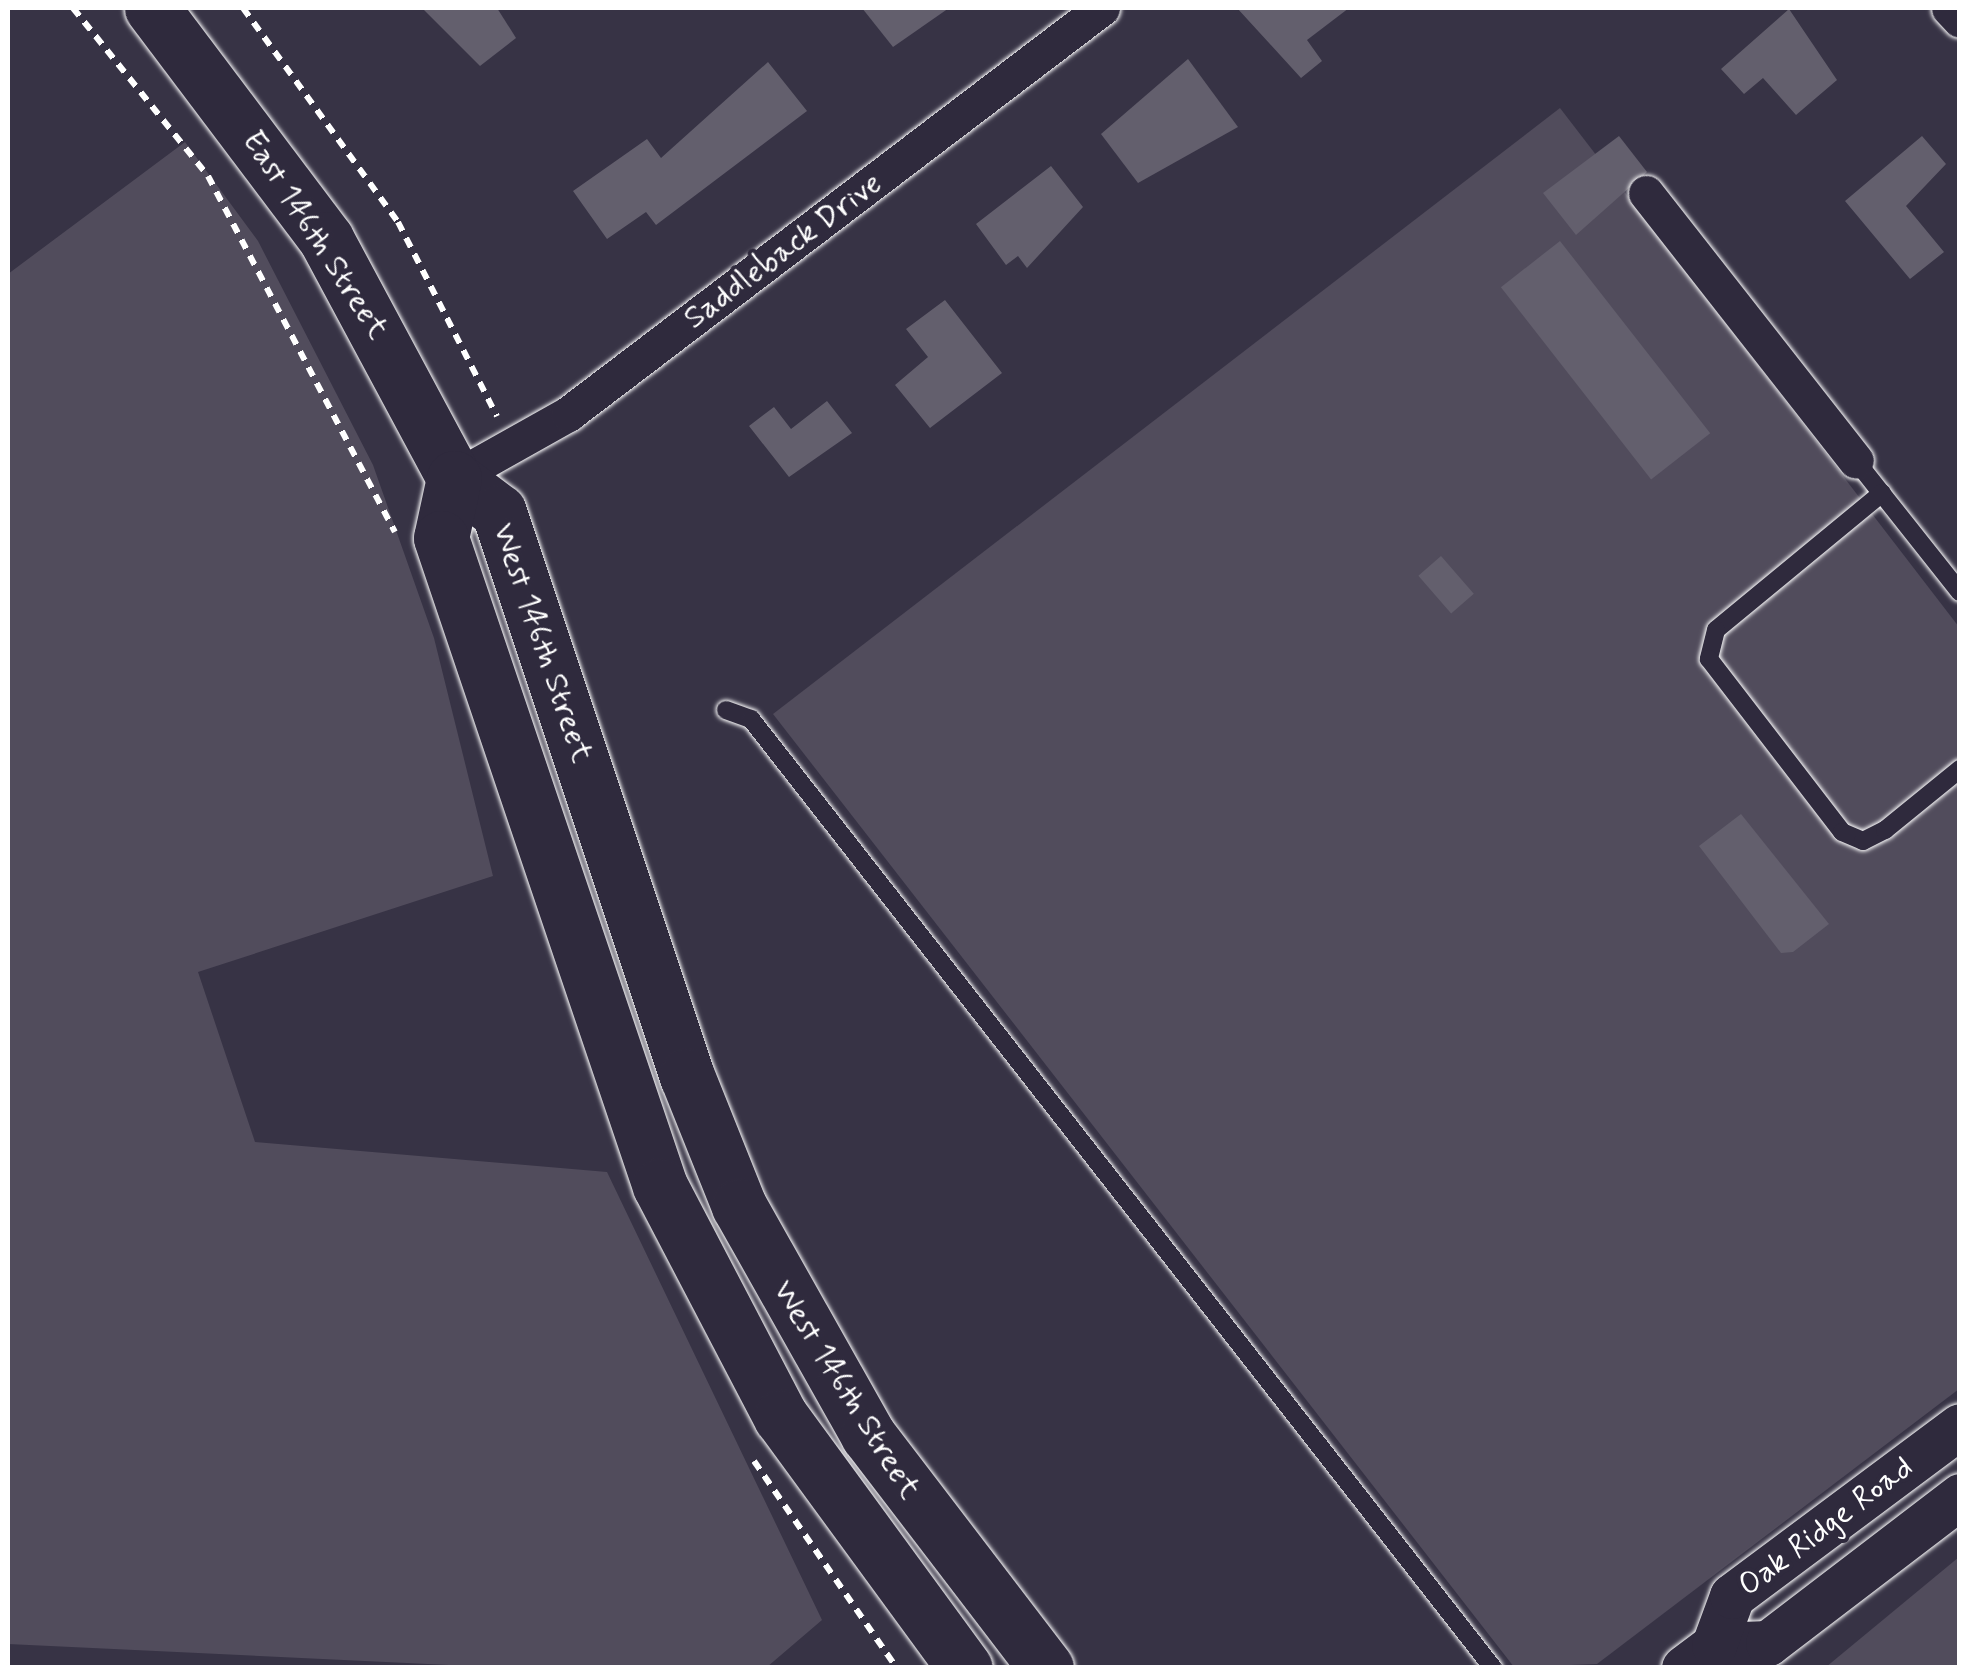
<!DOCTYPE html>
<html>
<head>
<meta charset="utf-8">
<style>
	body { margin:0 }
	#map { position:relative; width:1967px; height:1675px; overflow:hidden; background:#373345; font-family:Mynerve,sans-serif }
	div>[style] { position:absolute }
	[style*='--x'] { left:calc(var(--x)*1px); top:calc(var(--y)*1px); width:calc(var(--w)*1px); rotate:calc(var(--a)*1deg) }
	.green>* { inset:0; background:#514c5c }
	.building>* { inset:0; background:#635f6d; transform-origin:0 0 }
	.path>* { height:6px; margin-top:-3px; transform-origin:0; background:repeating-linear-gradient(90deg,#fff 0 10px,transparent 0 18px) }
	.roads { filter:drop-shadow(0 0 2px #fff) drop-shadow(0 0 2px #fff) }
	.service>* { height:18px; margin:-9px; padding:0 9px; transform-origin:9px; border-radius:9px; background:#2f2a3d }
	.minor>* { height:35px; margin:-17.5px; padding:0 17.5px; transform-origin:17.5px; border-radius:17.5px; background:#2f2a3d }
	.tertiary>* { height:45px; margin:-22.5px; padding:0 22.5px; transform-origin:22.5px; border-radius:22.5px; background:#2f2a3d }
	.primary>* { height:55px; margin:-27.5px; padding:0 27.5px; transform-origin:27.5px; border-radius:27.5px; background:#2f2a3d }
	span { translate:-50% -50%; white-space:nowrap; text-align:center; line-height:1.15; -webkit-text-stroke:8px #2f2a3d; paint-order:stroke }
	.street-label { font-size:32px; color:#fff }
	.frame { position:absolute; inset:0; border:10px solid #fff; pointer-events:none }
</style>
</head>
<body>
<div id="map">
	<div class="green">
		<i style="clip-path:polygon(1560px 108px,1959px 627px,1959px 1389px,1597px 1664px,1514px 1667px,773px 714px)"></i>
		<i style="clip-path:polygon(185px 142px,258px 241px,373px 465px,434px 638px,493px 876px,198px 972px,255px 1142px,607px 1172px,822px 1620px,767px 1667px,491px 1667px,8px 1644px,8px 274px)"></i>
		<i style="clip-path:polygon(1959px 1557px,1959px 1667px,1826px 1667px)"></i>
	</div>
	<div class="building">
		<i style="clip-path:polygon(422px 8px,497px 8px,516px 38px,480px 66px)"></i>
		<i style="clip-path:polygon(862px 8px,949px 8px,893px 47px)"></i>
		<i style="clip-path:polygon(1237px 8px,1349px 8px,1307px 40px,1322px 61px,1301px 78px)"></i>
		<i style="clip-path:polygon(1789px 9px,1837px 80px,1796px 115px,1763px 78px,1744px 94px,1721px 69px)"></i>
		<i style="clip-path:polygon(1188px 59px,1238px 127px,1138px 183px,1101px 134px)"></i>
		<i style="clip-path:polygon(768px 62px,807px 111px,656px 225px,646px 212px,607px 239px,573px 191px,647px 139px,661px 158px)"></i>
		<i style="clip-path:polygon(1619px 136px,1647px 172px,1576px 235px,1543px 193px)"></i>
		<i style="clip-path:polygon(1922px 136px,1946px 164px,1906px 206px,1944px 252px,1910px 279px,1845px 201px)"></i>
		<i style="clip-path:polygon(1051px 166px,1083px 207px,1027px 268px,1018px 256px,1006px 265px,976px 224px)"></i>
		<i style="left:1560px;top:241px;width:244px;height:75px;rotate:52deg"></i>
		<i style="clip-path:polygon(945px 300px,1002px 373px,930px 428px,895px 385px,928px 357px,906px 329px)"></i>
		<i style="clip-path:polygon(827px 401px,852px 433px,789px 477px,749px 426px,774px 407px,791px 429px)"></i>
		<i style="left:1441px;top:556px;width:50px;height:30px;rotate:49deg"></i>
		<i style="clip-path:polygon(1741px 814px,1829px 924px,1793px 952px,1781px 953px,1699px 846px)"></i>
	</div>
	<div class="path">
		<i style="--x:73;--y:8;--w:216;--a:51.2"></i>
		<i style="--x:208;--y:176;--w:402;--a:62.3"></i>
		<i style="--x:243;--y:8;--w:264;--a:54.1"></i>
		<i style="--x:398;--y:222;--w:218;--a:63"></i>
		<i style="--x:754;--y:1461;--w:252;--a:55.4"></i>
	</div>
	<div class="roads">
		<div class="service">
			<i style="--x:1856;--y:461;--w:167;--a:51.6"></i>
			<i style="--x:1882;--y:493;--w:215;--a:140.5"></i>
			<i style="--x:1716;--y:630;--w:30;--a:104"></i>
			<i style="--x:1709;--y:659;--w:218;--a:52.4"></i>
			<i style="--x:1842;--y:832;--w:23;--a:23"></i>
			<i style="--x:1863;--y:841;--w:25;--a:-27"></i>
			<i style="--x:1885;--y:830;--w:97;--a:-39.1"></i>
			<i style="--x:726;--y:710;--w:27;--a:20"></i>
			<i style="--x:751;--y:719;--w:1205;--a:51.98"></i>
		</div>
		<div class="minor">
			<i style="--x:1949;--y:8;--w:16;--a:47"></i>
			<i style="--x:1646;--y:193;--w:340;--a:51.9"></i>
			<i style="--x:454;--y:478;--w:131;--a:-29.3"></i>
			<i style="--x:568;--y:414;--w:671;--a:-37.25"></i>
		</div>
		<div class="tertiary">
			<i style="--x:1714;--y:1645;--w:54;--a:-2.1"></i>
			<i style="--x:1768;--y:1643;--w:242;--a:-37.4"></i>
			<i style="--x:1684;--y:1668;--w:38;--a:-37"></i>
			<i style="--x:1714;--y:1645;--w:52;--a:-69.8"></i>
			<i style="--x:1732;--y:1596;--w:284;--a:-36.7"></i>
		</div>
		<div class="primary">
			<i style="--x:152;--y:8;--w:289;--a:53"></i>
			<i style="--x:326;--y:239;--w:271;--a:61.8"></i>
			<i style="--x:454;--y:478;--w:56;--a:37.1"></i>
			<i style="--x:499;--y:512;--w:595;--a:71.57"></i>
			<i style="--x:687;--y:1076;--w:140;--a:68.2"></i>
			<i style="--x:739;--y:1206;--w:263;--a:60.6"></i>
			<i style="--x:868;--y:1435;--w:293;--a:52.6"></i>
			<i style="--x:454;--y:478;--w:61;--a:102.2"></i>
			<i style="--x:441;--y:538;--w:684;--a:71.33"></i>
			<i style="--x:660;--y:1186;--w:261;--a:62.4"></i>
			<i style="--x:781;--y:1417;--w:311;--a:53.8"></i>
		</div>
	</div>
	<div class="street-label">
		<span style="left:315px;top:235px;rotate:57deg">East 146th Street</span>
		<span style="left:783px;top:251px;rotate:-37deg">Saddleback Drive</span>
		<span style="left:542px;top:643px;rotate:71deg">West 146th Street</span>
		<span style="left:846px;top:1390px;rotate:58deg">West 146th Street</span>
		<span style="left:1826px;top:1527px;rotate:-37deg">Oak Ridge Road</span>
	</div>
	<div class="frame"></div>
</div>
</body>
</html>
